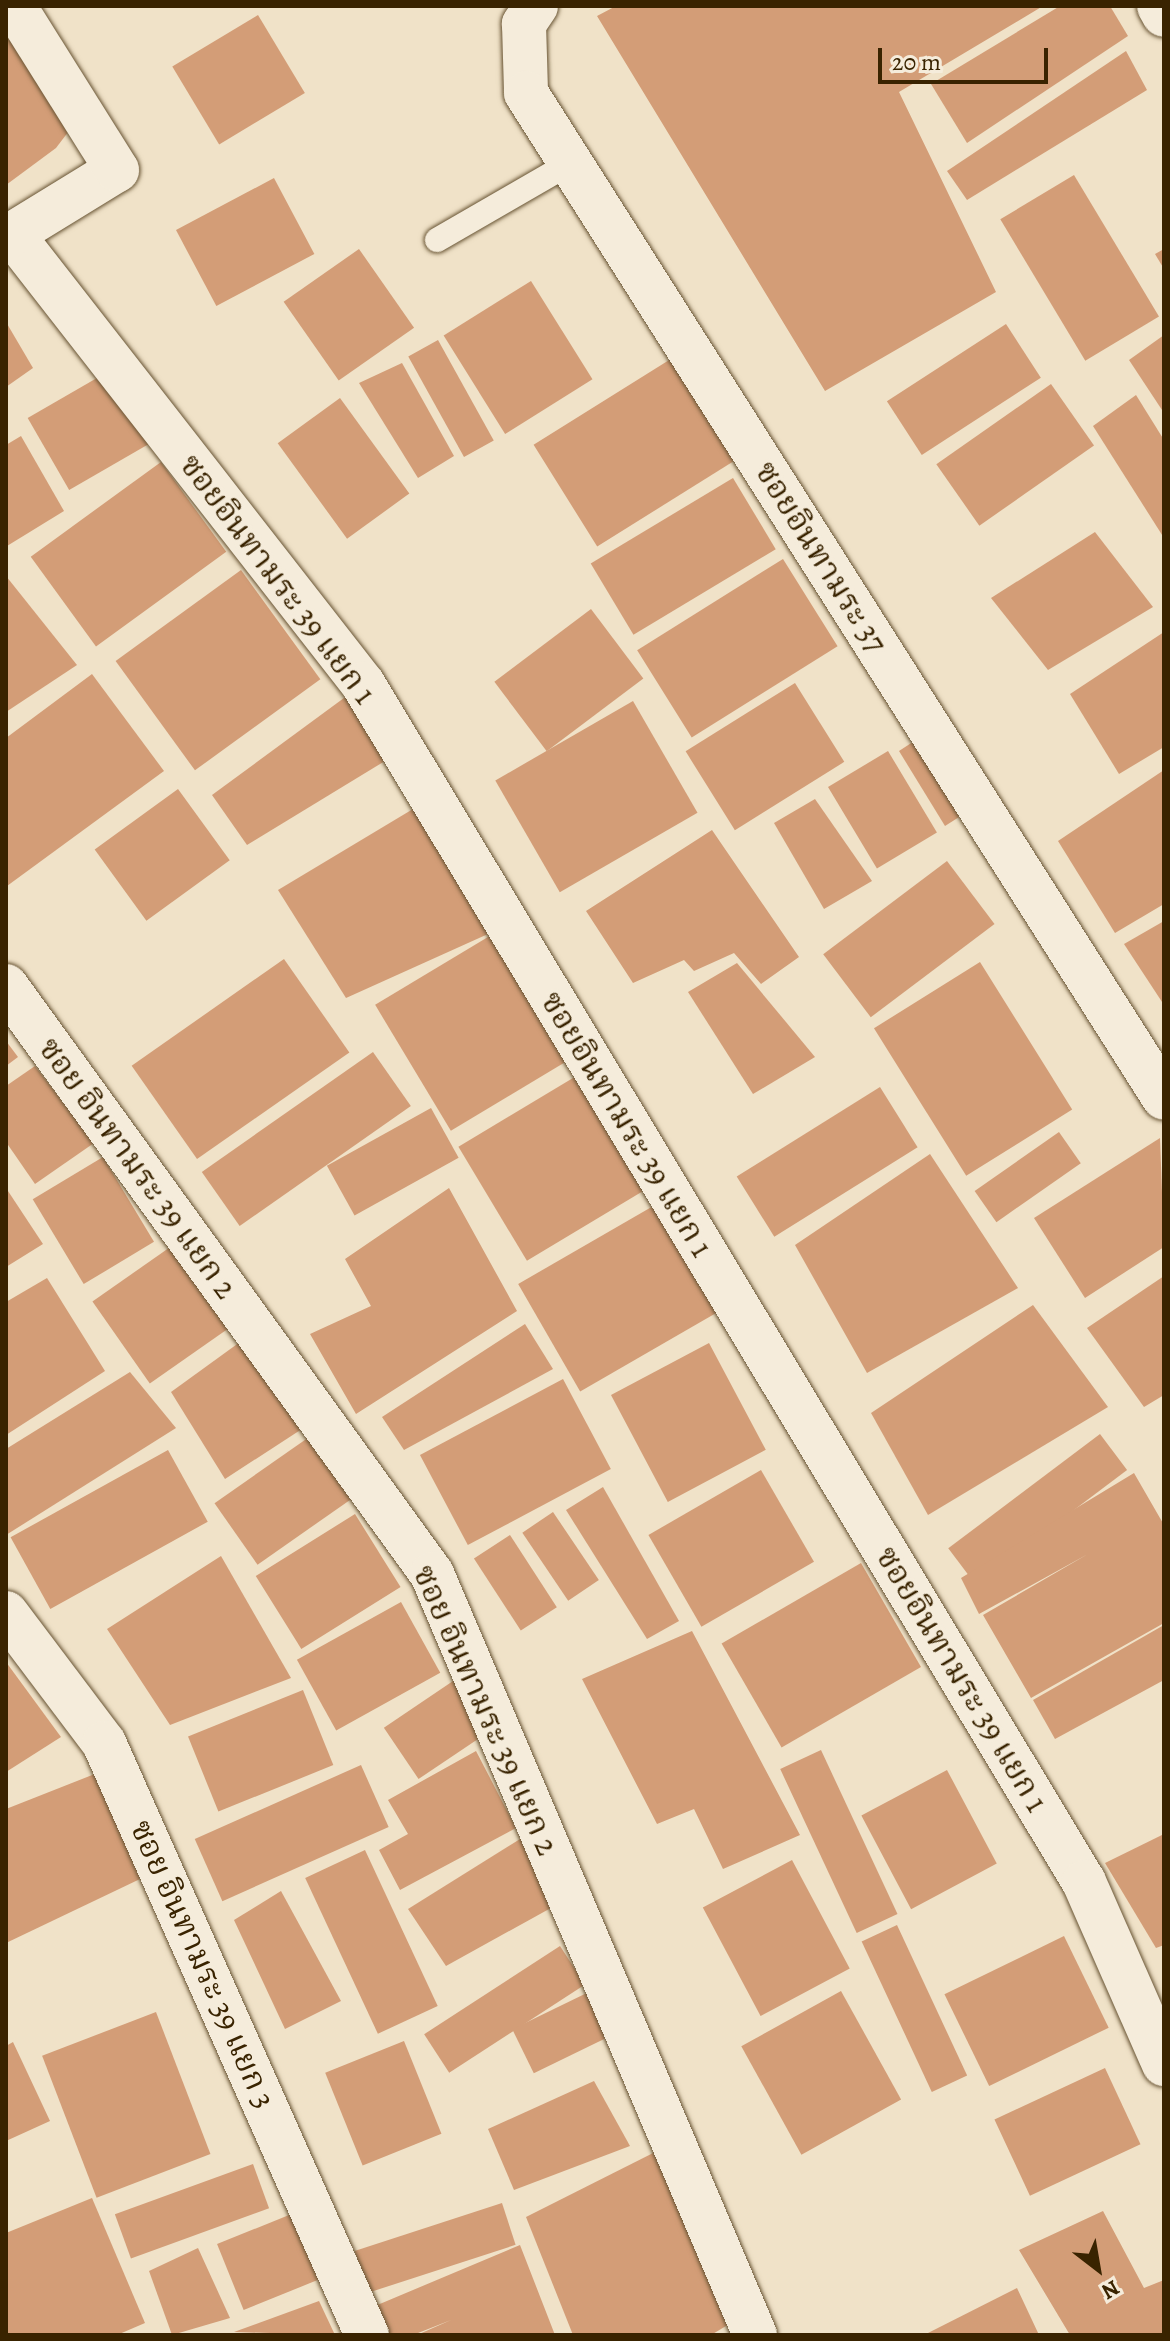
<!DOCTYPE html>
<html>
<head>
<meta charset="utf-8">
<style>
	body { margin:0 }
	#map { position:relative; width:1170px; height:2341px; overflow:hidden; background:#f0e2c8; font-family:Alegreya,"Noto Serif Thai",serif }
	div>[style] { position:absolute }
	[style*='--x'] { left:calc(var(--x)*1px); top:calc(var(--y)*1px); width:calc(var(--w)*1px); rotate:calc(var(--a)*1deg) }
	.building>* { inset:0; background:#d39d77; transform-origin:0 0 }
	.roads { filter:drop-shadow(0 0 2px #675332) drop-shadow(0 0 2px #675332) }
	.service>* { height:24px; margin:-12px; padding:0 12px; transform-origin:12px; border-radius:12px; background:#f5ecdb }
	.minor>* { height:44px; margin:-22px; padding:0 22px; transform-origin:22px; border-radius:22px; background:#f5ecdb }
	span { translate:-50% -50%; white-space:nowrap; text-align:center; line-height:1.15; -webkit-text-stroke:7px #f5ecdb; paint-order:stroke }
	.street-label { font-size:32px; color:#392300 }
	.frame { position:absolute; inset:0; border:8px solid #392300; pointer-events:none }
	.north { position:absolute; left:1058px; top:2229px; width:80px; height:80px; -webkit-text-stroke:6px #f5ecdb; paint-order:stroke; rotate:149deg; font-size:22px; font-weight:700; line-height:32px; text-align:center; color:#392300 }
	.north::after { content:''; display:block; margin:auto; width:28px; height:36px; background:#392300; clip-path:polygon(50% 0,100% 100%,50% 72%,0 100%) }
	.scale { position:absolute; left:878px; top:48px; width:170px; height:36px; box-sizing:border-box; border:4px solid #392300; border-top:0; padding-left:10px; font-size:24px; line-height:28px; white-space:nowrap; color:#392300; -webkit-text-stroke:6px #f5ecdb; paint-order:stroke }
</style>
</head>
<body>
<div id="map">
	<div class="building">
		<i style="clip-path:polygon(6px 6px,75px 123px,56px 148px,6px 185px)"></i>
		<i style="clip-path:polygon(616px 6px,1043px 6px,899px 92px,996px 292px,825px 391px,597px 16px)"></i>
		<i style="clip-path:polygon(1060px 6px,1110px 6px,1128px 36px,967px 143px,931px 84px)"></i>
		<i style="left:258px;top:15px;width:91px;height:100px;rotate:59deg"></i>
		<i style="clip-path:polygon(1126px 51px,1147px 90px,967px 200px,947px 171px)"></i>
		<i style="left:1074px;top:175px;width:165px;height:86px;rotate:59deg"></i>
		<i style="left:274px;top:178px;width:86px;height:111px;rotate:62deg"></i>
		<i style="left:359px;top:249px;width:96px;height:92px;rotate:55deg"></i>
		<i style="clip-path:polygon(1164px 249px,1164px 269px,1155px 254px)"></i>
		<i style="left:531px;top:281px;width:116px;height:103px;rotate:58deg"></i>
		<i style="clip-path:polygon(6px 322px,33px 368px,6px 387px)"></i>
		<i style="left:1006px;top:324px;width:64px;height:142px;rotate:57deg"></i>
		<i style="clip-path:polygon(1164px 335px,1164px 413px,1129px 360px)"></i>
		<i style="left:438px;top:340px;width:115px;height:34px;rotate:61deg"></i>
		<i style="left:682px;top:352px;width:120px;height:175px;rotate:58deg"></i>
		<i style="clip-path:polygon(402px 363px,454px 456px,418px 478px,359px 383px)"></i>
		<i style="left:116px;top:367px;width:83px;height:102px;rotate:60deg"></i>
		<i style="left:1051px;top:384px;width:75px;height:140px;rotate:55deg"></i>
		<i style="clip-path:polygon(1136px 395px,1164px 440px,1164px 538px,1093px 426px)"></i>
		<i style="left:340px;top:398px;width:118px;height:77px;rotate:54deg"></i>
		<i style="clip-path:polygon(21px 436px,64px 511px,7px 546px,6px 445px)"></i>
		<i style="left:161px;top:462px;width:111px;height:161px;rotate:54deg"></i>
		<i style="left:733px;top:478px;width:83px;height:166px;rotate:59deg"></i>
		<i style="clip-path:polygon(1095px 532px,1153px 607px,1048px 670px,991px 598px)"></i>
		<i style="left:783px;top:559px;width:103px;height:172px;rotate:58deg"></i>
		<i style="left:241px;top:570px;width:135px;height:155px;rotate:54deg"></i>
		<i style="clip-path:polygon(6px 576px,77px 665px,6px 712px)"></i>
		<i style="left:591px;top:609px;width:87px;height:121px;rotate:53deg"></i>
		<i style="clip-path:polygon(1164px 632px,1164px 747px,1119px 774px,1070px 694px)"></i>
		<i style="clip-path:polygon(92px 674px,164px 771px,7px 886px,6px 738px)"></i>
		<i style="left:795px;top:683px;width:93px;height:129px;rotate:58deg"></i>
		<i style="clip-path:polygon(363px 684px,403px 750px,247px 845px,212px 795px)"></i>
		<i style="left:633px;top:701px;width:129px;height:159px;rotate:60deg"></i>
		<i style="clip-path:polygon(925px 734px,978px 805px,945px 826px,899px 751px)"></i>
		<i style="left:888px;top:751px;width:95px;height:70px;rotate:59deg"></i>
		<i style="clip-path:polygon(1164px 770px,1164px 904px,1115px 933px,1058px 841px)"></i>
		<i style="left:178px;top:789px;width:88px;height:103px;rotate:54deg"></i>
		<i style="clip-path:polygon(815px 799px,872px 881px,824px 909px,774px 823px)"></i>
		<i style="clip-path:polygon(423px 803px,508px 925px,346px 998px,278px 890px)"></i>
		<i style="clip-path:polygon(712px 830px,799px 957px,761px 984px,734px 953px,694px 971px,684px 960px,633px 983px,586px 911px)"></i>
		<i style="left:947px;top:861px;width:79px;height:155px;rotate:53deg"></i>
		<i style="clip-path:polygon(1164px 921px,1164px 1005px,1124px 944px)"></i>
		<i style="left:508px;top:925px;width:147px;height:155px;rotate:59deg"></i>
		<i style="left:284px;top:959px;width:114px;height:186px;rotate:55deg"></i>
		<i style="left:980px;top:962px;width:174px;height:125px;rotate:58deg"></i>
		<i style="clip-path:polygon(737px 963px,815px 1057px,753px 1094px,688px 992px)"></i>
		<i style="clip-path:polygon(6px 1041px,18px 1057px,6px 1066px)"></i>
		<i style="left:373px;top:1052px;width:66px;height:209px;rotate:55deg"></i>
		<i style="clip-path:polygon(35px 1066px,94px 1143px,35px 1184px,6px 1142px,6px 1086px)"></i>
		<i style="left:593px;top:1066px;width:133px;height:157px;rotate:59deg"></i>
		<i style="left:880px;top:1087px;width:71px;height:169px;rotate:58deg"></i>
		<i style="left:431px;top:1108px;width:57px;height:119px;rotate:61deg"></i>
		<i style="left:1059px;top:1132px;width:38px;height:103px;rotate:55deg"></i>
		<i style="clip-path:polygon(1160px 1138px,1164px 1247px,1085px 1298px,1034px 1218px)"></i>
		<i style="clip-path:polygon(930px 1154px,1018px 1288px,867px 1373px,795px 1245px)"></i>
		<i style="left:103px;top:1157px;width:99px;height:82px;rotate:59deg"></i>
		<i style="clip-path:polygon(6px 1188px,43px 1244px,6px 1267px)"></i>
		<i style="clip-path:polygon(449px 1188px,517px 1311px,356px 1414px,310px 1334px,371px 1306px,345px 1259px)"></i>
		<i style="left:655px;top:1205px;width:124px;height:158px;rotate:60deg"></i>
		<i style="left:176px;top:1243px;width:100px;height:102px;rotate:55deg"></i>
		<i style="clip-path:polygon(1164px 1276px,1164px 1395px,1144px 1407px,1087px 1328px)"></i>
		<i style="clip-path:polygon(47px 1278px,105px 1371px,6px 1435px,6px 1302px)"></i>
		<i style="clip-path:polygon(1033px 1305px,1108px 1407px,928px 1515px,871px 1413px)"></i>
		<i style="clip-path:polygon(525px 1324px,553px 1369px,404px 1450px,382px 1417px)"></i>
		<i style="clip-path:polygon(240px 1342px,305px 1427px,225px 1479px,171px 1392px)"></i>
		<i style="left:709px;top:1343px;width:121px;height:111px;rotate:62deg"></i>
		<i style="clip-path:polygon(130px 1372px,176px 1428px,6px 1535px,6px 1449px)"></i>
		<i style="left:563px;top:1379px;width:102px;height:162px;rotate:62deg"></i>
		<i style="left:1100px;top:1434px;width:45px;height:190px;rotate:53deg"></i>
		<i style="left:312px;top:1435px;width:75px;height:119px;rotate:55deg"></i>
		<i style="left:168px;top:1450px;width:82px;height:180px;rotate:61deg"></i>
		<i style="left:761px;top:1470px;width:106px;height:130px;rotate:60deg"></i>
		<i style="clip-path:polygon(1134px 1473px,1164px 1525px,1164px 1623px,1031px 1698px,983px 1615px,1088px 1554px,979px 1614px,961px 1578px)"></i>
		<i style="clip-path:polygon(603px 1487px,679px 1621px,647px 1639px,566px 1510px)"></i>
		<i style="left:553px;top:1512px;width:82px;height:37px;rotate:56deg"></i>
		<i style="left:355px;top:1514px;width:86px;height:117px;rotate:58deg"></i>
		<i style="left:510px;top:1535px;width:86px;height:43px;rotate:57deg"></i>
		<i style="clip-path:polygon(221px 1556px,291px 1678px,170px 1725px,107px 1629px)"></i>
		<i style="left:861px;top:1563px;width:120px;height:161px;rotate:60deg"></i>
		<i style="left:401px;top:1602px;width:81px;height:119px;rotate:61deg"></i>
		<i style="clip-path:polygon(1164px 1625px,1164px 1680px,1055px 1739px,1033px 1700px)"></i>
		<i style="clip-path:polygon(692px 1631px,800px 1835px,723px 1869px,694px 1809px,657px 1824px,582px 1679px)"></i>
		<i style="clip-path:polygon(6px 1662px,61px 1737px,6px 1772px)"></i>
		<i style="left:456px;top:1679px;width:62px;height:87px;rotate:56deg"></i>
		<i style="left:303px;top:1690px;width:81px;height:124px;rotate:68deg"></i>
		<i style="left:821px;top:1750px;width:181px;height:45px;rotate:65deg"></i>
		<i style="clip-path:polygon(476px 1751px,516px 1828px,400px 1890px,379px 1850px,408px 1834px,388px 1800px)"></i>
		<i style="left:361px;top:1765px;width:68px;height:182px;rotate:66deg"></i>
		<i style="clip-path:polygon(115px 1766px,161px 1869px,6px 1943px,6px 1809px)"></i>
		<i style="left:947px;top:1770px;width:106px;height:97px;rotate:62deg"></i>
		<i style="clip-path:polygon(1164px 1834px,1164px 1945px,1156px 1948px,1105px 1863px)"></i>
		<i style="clip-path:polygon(525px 1836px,569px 1898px,446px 1966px,408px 1909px)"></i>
		<i style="left:365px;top:1850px;width:172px;height:66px;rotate:65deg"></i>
		<i style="left:792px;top:1860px;width:123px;height:101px;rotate:62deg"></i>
		<i style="clip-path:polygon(281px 1891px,341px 2001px,285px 2029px,234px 1920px)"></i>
		<i style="left:897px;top:1925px;width:166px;height:39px;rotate:65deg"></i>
		<i style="left:1064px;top:1936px;width:102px;height:133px;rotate:64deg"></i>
		<i style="left:560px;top:1946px;width:46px;height:162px;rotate:57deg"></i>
		<i style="left:595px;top:1989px;width:49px;height:92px;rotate:64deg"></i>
		<i style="left:841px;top:1991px;width:124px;height:114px;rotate:61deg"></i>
		<i style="left:156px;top:2012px;width:152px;height:122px;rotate:69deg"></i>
		<i style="left:404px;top:2041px;width:100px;height:85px;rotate:68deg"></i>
		<i style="clip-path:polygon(13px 2042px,50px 2121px,6px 2141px,6px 2046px)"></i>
		<i style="left:1105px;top:2068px;width:84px;height:122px;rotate:65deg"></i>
		<i style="clip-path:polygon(594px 2081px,630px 2146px,514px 2190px,488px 2129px)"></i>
		<i style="clip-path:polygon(673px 2143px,746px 2314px,711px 2335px,573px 2335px,526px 2217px)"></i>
		<i style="left:253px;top:2164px;width:47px;height:147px;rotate:70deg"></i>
		<i style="clip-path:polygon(92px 2198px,145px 2323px,117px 2335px,6px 2335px,6px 2233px)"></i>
		<i style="left:502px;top:2203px;width:44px;height:155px;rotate:72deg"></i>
		<i style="clip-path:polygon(1103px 2211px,1144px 2288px,1164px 2280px,1164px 2335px,1070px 2335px,1019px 2250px)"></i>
		<i style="left:294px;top:2213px;width:71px;height:83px;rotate:68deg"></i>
		<i style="clip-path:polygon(520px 2245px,555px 2335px,417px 2335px,451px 2320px,413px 2335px,388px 2335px,375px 2306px)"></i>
		<i style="clip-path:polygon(198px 2248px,230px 2318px,172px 2335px,149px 2271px)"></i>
		<i style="clip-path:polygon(1017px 2288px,1039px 2335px,924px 2335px)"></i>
		<i style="clip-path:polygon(319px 2301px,335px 2335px,234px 2332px)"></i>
	</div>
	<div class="roads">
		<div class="service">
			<i style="--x:437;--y:240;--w:156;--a:-30"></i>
		</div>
		<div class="minor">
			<i style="--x:536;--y:6;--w:22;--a:124"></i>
			<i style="--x:524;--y:24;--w:69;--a:88.3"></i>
			<i style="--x:526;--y:93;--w:1190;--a:57.59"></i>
			<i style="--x:1159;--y:6;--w:10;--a:61"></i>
			<i style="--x:12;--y:234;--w:571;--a:52.05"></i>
			<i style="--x:363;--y:684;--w:1398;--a:58.96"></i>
			<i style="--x:1084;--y:1882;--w:199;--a:66.3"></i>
			<i style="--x:6;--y:238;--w:130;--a:-31.5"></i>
			<i style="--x:117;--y:170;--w:194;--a:-122.1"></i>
			<i style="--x:6;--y:986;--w:726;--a:54.08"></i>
			<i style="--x:432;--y:1574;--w:827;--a:67"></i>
			<i style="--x:6;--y:1613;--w:163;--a:53"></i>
			<i style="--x:104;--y:1743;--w:648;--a:66.05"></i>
		</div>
	</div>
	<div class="street-label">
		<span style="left:821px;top:557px;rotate:58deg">ซอยอินทามระ 37</span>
		<span style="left:278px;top:579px;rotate:53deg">ซอยอินทามระ 39 แยก 1</span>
		<span style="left:627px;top:1124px;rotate:59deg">ซอยอินทามระ 39 แยก 1</span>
		<span style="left:138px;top:1168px;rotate:54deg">ซอย อินทามระ 39 แยก 2</span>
		<span style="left:962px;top:1679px;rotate:59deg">ซอยอินทามระ 39 แยก 1</span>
		<span style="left:486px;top:1710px;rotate:66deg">ซอย อินทามระ 39 แยก 2</span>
		<span style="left:203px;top:1964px;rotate:66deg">ซอย อินทามระ 39 แยก 3</span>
	</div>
	<div class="frame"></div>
	<div class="north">N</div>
	<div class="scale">20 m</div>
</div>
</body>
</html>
